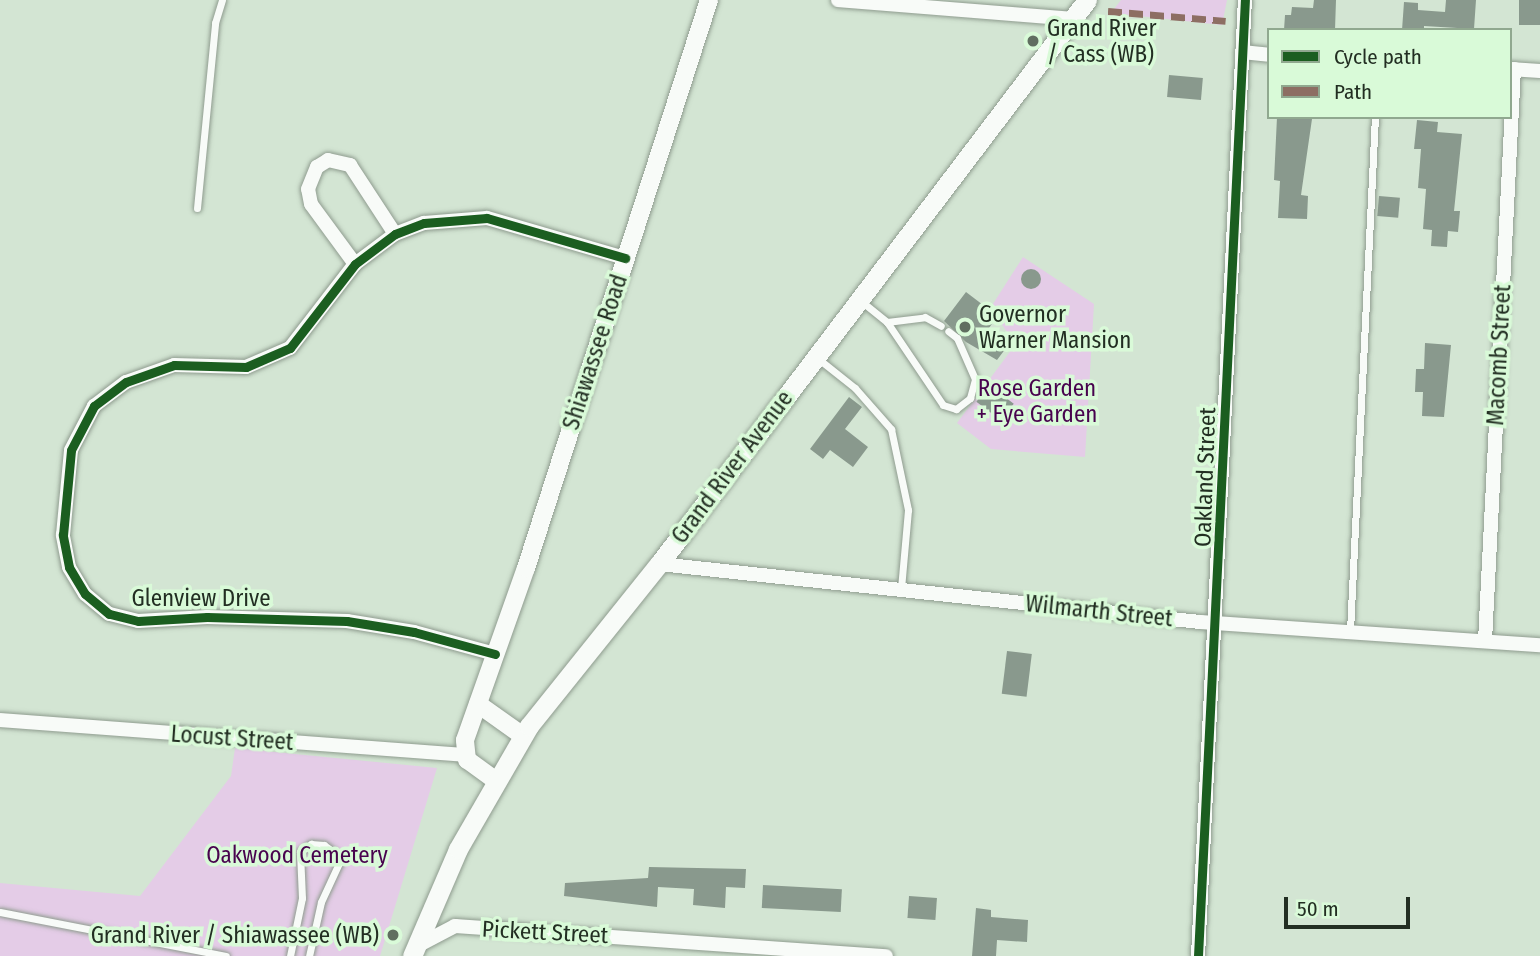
<!DOCTYPE html>
<html>
<head>
<meta charset="utf-8">
<style>
	body { margin:0 }
	#map { position:relative; width:1540px; height:956px; overflow:hidden; background:#d3e5d3; font-family:"Fira Sans Condensed",sans-serif }
	div>[style] { position:absolute }
	[style*='--x'] { left:calc(var(--x)*1px); top:calc(var(--y)*1px); width:calc(var(--w)*1px); rotate:calc(var(--a)*1deg) }
	.green>* { inset:0; background:#e4cce7 }
	.building>* { inset:0; background:#89998d; transform-origin:0 0 }
	.round { border-radius:50% }
	.roads { filter:drop-shadow(0 0 2px #8f9c8f) drop-shadow(0 0 2px #8f9c8f) }
	.service>* { height:7px; margin:-3.5px; padding:0 3.5px; transform-origin:3.5px; border-radius:3.5px; background:#f8fbf8 }
	.minor>* { height:14px; margin:-7px; padding:0 7px; transform-origin:7px; border-radius:7px; background:#f8fbf8 }
	.tertiary>* { height:18px; margin:-9px; padding:0 9px; transform-origin:9px; border-radius:9px; background:#f8fbf8 }
	.secondary>* { height:19px; margin:-9.5px; padding:0 9.5px; transform-origin:9.5px; border-radius:9.5px; background:#f8fbf8 }
	.quiet>* { height:7px; margin-top:-3.5px; transform-origin:0; background:repeating-linear-gradient(90deg,#8d6e63 0 14px,transparent 0 21px) }
	.cycleway>* { height:9px; margin:-4.5px; padding:0 4.5px; transform-origin:4.5px; border-radius:4.5px; background:#1b5e20 }
	.dots>* { width:19px; height:19px; translate:-50% -50%; box-sizing:border-box; border:4px solid #d9fad8; border-radius:50% }
	span { translate:-50% -50%; white-space:nowrap; text-align:center; line-height:1.15; -webkit-text-stroke:7px #d9fad8; paint-order:stroke }
	.poi-label { font-size:23px; color:#222e22 }
	.left { translate:0 -50%; text-align:left }
	.right { translate:-100% -50%; text-align:right }
	.street-label { font-size:23px; color:#222e22 }
	.park-label { font-size:23px; color:#48034e }
	.legend { position:absolute; left:1267px; top:28px; width:245px; height:91px; box-sizing:border-box; background:#d9fad8; border:2px solid #90a88f; margin:0; padding:9px 12px; list-style:none; font-size:21px; color:#222e22 }
	.legend li { display:flex; align-items:center; gap:14px; height:35px }
	.legend b { width:35px; border:2px solid #90a88f }
	.scale { position:absolute; left:1284px; top:897px; width:126px; height:32px; box-sizing:border-box; border:4px solid #222e22; border-top:0; padding-left:9px; font-size:21px; line-height:24px; white-space:nowrap; color:#222e22; -webkit-text-stroke:5px #d9fad8; paint-order:stroke }
</style>
</head>
<body>
<div id="map">
	<div class="green">
		<i style="clip-path:polygon(1121px 0,1227px 0,1222px 25px,1111px 13px)"></i>
		<i style="clip-path:polygon(1023px 257px,1094px 304px,1085px 457px,991px 449px,957px 423px,1015px 345px,991px 307px)"></i>
		<i style="clip-path:polygon(235px 748px,437px 768px,380px 956px,0 956px,0 883px,140px 896px,231px 776px)"></i>
	</div>
	<div class="building">
		<i style="clip-path:polygon(1314px 0,1336px 0,1335px 30px,1284px 30px,1285px 15px,1291px 15px,1292px 7px,1313px 8px)"></i>
		<i style="clip-path:polygon(1446px 0,1476px 0,1474px 29px,1424px 26px,1424px 30px,1402px 30px,1404px 2px,1418px 3px,1418px 10px,1445px 12px)"></i>
		<i style="left:1519px;top:0;width:21px;height:25px"></i>
		<i style="left:1169px;top:75px;width:34px;height:22px;rotate:5deg"></i>
		<i style="clip-path:polygon(1277px 117px,1312px 119px,1301px 195px,1308px 196px,1307px 219px,1278px 218px,1280px 181px,1274px 180px)"></i>
		<i style="clip-path:polygon(1417px 120px,1438px 122px,1437px 132px,1462px 134px,1454px 211px,1460px 211px,1458px 232px,1448px 231px,1447px 247px,1431px 246px,1432px 230px,1423px 229px,1426px 189px,1418px 188px,1421px 149px,1414px 149px)"></i>
		<i style="left:1379px;top:196px;width:21px;height:20px;rotate:5deg"></i>
		<i class="round" style="left:1021px;top:269px;width:20px;height:20px"></i>
		<i style="clip-path:polygon(966px 292px,987px 308px,983px 313px,994px 321px,989px 328px,1006px 348px,997px 360px,966px 342px,944px 321px)"></i>
		<i style="clip-path:polygon(1425px 343px,1451px 345px,1444px 417px,1422px 416px,1423px 392px,1415px 392px,1416px 369px,1424px 369px)"></i>
		<i style="left:989px;top:385px;width:31px;height:21px;rotate:37deg"></i>
		<i style="clip-path:polygon(849px 397px,862px 407px,845px 429px,868px 447px,853px 467px,830px 450px,823px 459px,810px 449px)"></i>
		<i style="left:1007px;top:651px;width:25px;height:43px;rotate:7deg"></i>
		<i style="clip-path:polygon(649px 867px,746px 869px,745px 888px,726px 887px,725px 908px,693px 905px,694px 889px,658px 887px,657px 907px,564px 896px,565px 883px,648px 878px)"></i>
		<i style="left:763px;top:885px;width:79px;height:23px;rotate:3deg"></i>
		<i style="left:909px;top:896px;width:28px;height:22px;rotate:4deg"></i>
		<i style="clip-path:polygon(976px 908px,991px 910px,991px 917px,1028px 920px,1027px 942px,997px 940px,996px 956px,972px 956px)"></i>
	</div>
	<div class="roads">
		<div class="service">
			<i style="--x:197;--y:208;--w:186;--a:-84.4"></i>
			<i style="--x:215;--y:23;--w:24;--a:-73"></i>
			<i style="--x:861;--y:301;--w:33;--a:39"></i>
			<i style="--x:887;--y:322;--w:100;--a:56"></i>
			<i style="--x:943;--y:405;--w:14;--a:17"></i>
			<i style="--x:956;--y:409;--w:18;--a:-38"></i>
			<i style="--x:970;--y:398;--w:20;--a:-75"></i>
			<i style="--x:975;--y:379;--w:45;--a:-113.7"></i>
			<i style="--x:957;--y:338;--w:11;--a:-142"></i>
			<i style="--x:887;--y:322;--w:38;--a:-7"></i>
			<i style="--x:925;--y:317;--w:18;--a:29"></i>
			<i style="--x:816;--y:357;--w:50;--a:38.5"></i>
			<i style="--x:855;--y:388;--w:55;--a:48.7"></i>
			<i style="--x:891;--y:429;--w:83;--a:78.1"></i>
			<i style="--x:908;--y:510;--w:79;--a:95.1"></i>
			<i style="--x:1350;--y:631;--w:515;--a:-87.22"></i>
			<i style="--x:0;--y:912;--w:230;--a:11"></i>
			<i style="--x:290;--y:956;--w:59;--a:-78.3"></i>
			<i style="--x:302;--y:898;--w:46;--a:-92.5"></i>
			<i style="--x:300;--y:852;--w:14;--a:-36"></i>
			<i style="--x:311;--y:844;--w:13;--a:4"></i>
			<i style="--x:324;--y:845;--w:14;--a:36"></i>
			<i style="--x:335;--y:853;--w:11;--a:68"></i>
			<i style="--x:339;--y:863;--w:43;--a:114.8"></i>
			<i style="--x:321;--y:902;--w:55;--a:102.5"></i>
		</div>
		<div class="minor">
			<i style="--x:838;--y:0;--w:236;--a:4.6"></i>
			<i style="--x:1242;--y:52;--w:27;--a:6"></i>
			<i style="--x:1510;--y:69;--w:30;--a:4"></i>
			<i style="--x:355;--y:264;--w:74;--a:-126.3"></i>
			<i style="--x:311;--y:204;--w:15;--a:-101"></i>
			<i style="--x:308;--y:189;--w:24;--a:-68"></i>
			<i style="--x:317;--y:167;--w:13;--a:-32"></i>
			<i style="--x:328;--y:160;--w:23;--a:13"></i>
			<i style="--x:350;--y:165;--w:82;--a:56.9"></i>
			<i style="--x:659;--y:564;--w:544;--a:6.12"></i>
			<i style="--x:1200;--y:622;--w:341;--a:3.9"></i>
			<i style="--x:1485;--y:641;--w:573;--a:-87.1"></i>
			<i style="--x:495;--y:654;--w:84;--a:-164.8"></i>
			<i style="--x:414;--y:632;--w:68;--a:-170.7"></i>
			<i style="--x:347;--y:621;--w:140;--a:-178.4"></i>
			<i style="--x:207;--y:617;--w:69;--a:176.7"></i>
			<i style="--x:138;--y:621;--w:30;--a:-166"></i>
			<i style="--x:109;--y:614;--w:31;--a:-140"></i>
			<i style="--x:85;--y:594;--w:31;--a:-121"></i>
			<i style="--x:69;--y:567;--w:33;--a:-101"></i>
			<i style="--x:63;--y:535;--w:85;--a:-84.6"></i>
			<i style="--x:71;--y:450;--w:50;--a:-62.4"></i>
			<i style="--x:94;--y:406;--w:40;--a:-37"></i>
			<i style="--x:126;--y:382;--w:51;--a:-19.5"></i>
			<i style="--x:174;--y:365;--w:72;--a:1.6"></i>
			<i style="--x:246;--y:367;--w:48;--a:-23.4"></i>
			<i style="--x:290;--y:348;--w:106;--a:-52.3"></i>
			<i style="--x:355;--y:264;--w:50;--a:-36.9"></i>
			<i style="--x:395;--y:234;--w:31;--a:-21"></i>
			<i style="--x:424;--y:223;--w:63;--a:-4.5"></i>
			<i style="--x:487;--y:218;--w:144;--a:16.2"></i>
			<i style="--x:0;--y:720;--w:465;--a:4.3"></i>
			<i style="--x:417;--y:946;--w:43;--a:-27.8"></i>
			<i style="--x:455;--y:926;--w:432;--a:4"></i>
			<i style="--x:1198;--y:956;--w:957;--a:-87.19"></i>
		</div>
		<div class="tertiary">
			<i style="--x:478;--y:704;--w:55;--a:35.4"></i>
			<i style="--x:495;--y:780;--w:34;--a:-144"></i>
			<i style="--x:467;--y:760;--w:20;--a:-96"></i>
			<i style="--x:465;--y:740;--w:182;--a:-70.5"></i>
			<i style="--x:526;--y:568;--w:597;--a:-72.14"></i>
		</div>
		<div class="secondary">
			<i style="--x:412;--y:956;--w:116;--a:-66.7"></i>
			<i style="--x:458;--y:849;--w:142;--a:-60"></i>
			<i style="--x:529;--y:726;--w:208;--a:-51.3"></i>
			<i style="--x:659;--y:564;--w:708;--a:-52.81"></i>
		</div>
	</div>
	<div class="quiet">
		<i style="--x:1108;--y:11;--w:118;--a:4.8"></i>
	</div>
	<div class="cycleway">
		<i style="--x:495;--y:654;--w:84;--a:-164.8"></i>
		<i style="--x:414;--y:632;--w:68;--a:-170.7"></i>
		<i style="--x:347;--y:621;--w:140;--a:-178.4"></i>
		<i style="--x:207;--y:617;--w:69;--a:176.7"></i>
		<i style="--x:138;--y:621;--w:30;--a:-166"></i>
		<i style="--x:109;--y:614;--w:31;--a:-140"></i>
		<i style="--x:85;--y:594;--w:31;--a:-121"></i>
		<i style="--x:69;--y:567;--w:33;--a:-101"></i>
		<i style="--x:63;--y:535;--w:85;--a:-84.6"></i>
		<i style="--x:71;--y:450;--w:50;--a:-62.4"></i>
		<i style="--x:94;--y:406;--w:40;--a:-37"></i>
		<i style="--x:126;--y:382;--w:51;--a:-19.5"></i>
		<i style="--x:174;--y:365;--w:72;--a:1.6"></i>
		<i style="--x:246;--y:367;--w:48;--a:-23.4"></i>
		<i style="--x:290;--y:348;--w:106;--a:-52.3"></i>
		<i style="--x:355;--y:264;--w:50;--a:-36.9"></i>
		<i style="--x:395;--y:234;--w:31;--a:-21"></i>
		<i style="--x:424;--y:223;--w:63;--a:-4.5"></i>
		<i style="--x:487;--y:218;--w:144;--a:16.2"></i>
		<i style="--x:1198;--y:956;--w:957;--a:-87.19"></i>
	</div>
	<div class="dots">
		<i style="left:1033px;top:41px;background:#606e60"></i>
		<i style="left:965px;top:327px;background:#606e60"></i>
		<i style="left:393px;top:935px;background:#606e60"></i>
	</div>
	<div class="poi-label">
		<span class="left" style="left:1047px;top:41px">Grand River<br>/ Cass (WB)</span>
		<span class="left" style="left:979px;top:327px">Governor<br>Warner Mansion</span>
		<span class="right" style="left:379px;top:935px">Grand River / Shiawassee (WB)</span>
	</div>
	<div class="street-label">
		<span style="left:595px;top:352px;rotate:-72deg">Shiawassee Road</span>
		<span style="left:1499px;top:355px;rotate:-87deg">Macomb Street</span>
		<span style="left:732px;top:467px;rotate:-53deg">Grand River Avenue</span>
		<span style="left:1205px;top:477px;rotate:-88deg">Oakland Street</span>
		<span style="left:201px;top:598px">Glenview Drive</span>
		<span style="left:1099px;top:611px;rotate:6deg">Wilmarth Street</span>
		<span style="left:232px;top:738px;rotate:4deg">Locust Street</span>
		<span style="left:545px;top:932px;rotate:3deg">Pickett Street</span>
	</div>
	<div class="park-label">
		<span style="left:1037px;top:401px">Rose Garden<br>+ Eye Garden</span>
		<span style="left:297px;top:855px">Oakwood Cemetery</span>
	</div>
	<ul class="legend">
	<li><b style="height:9px;background:#1b5e20"></b>Cycle path</li>
	<li><b style="height:9px;background:#8d6e63"></b>Path</li>
	</ul>
	<div class="scale">50 m</div>
</div>
</body>
</html>
